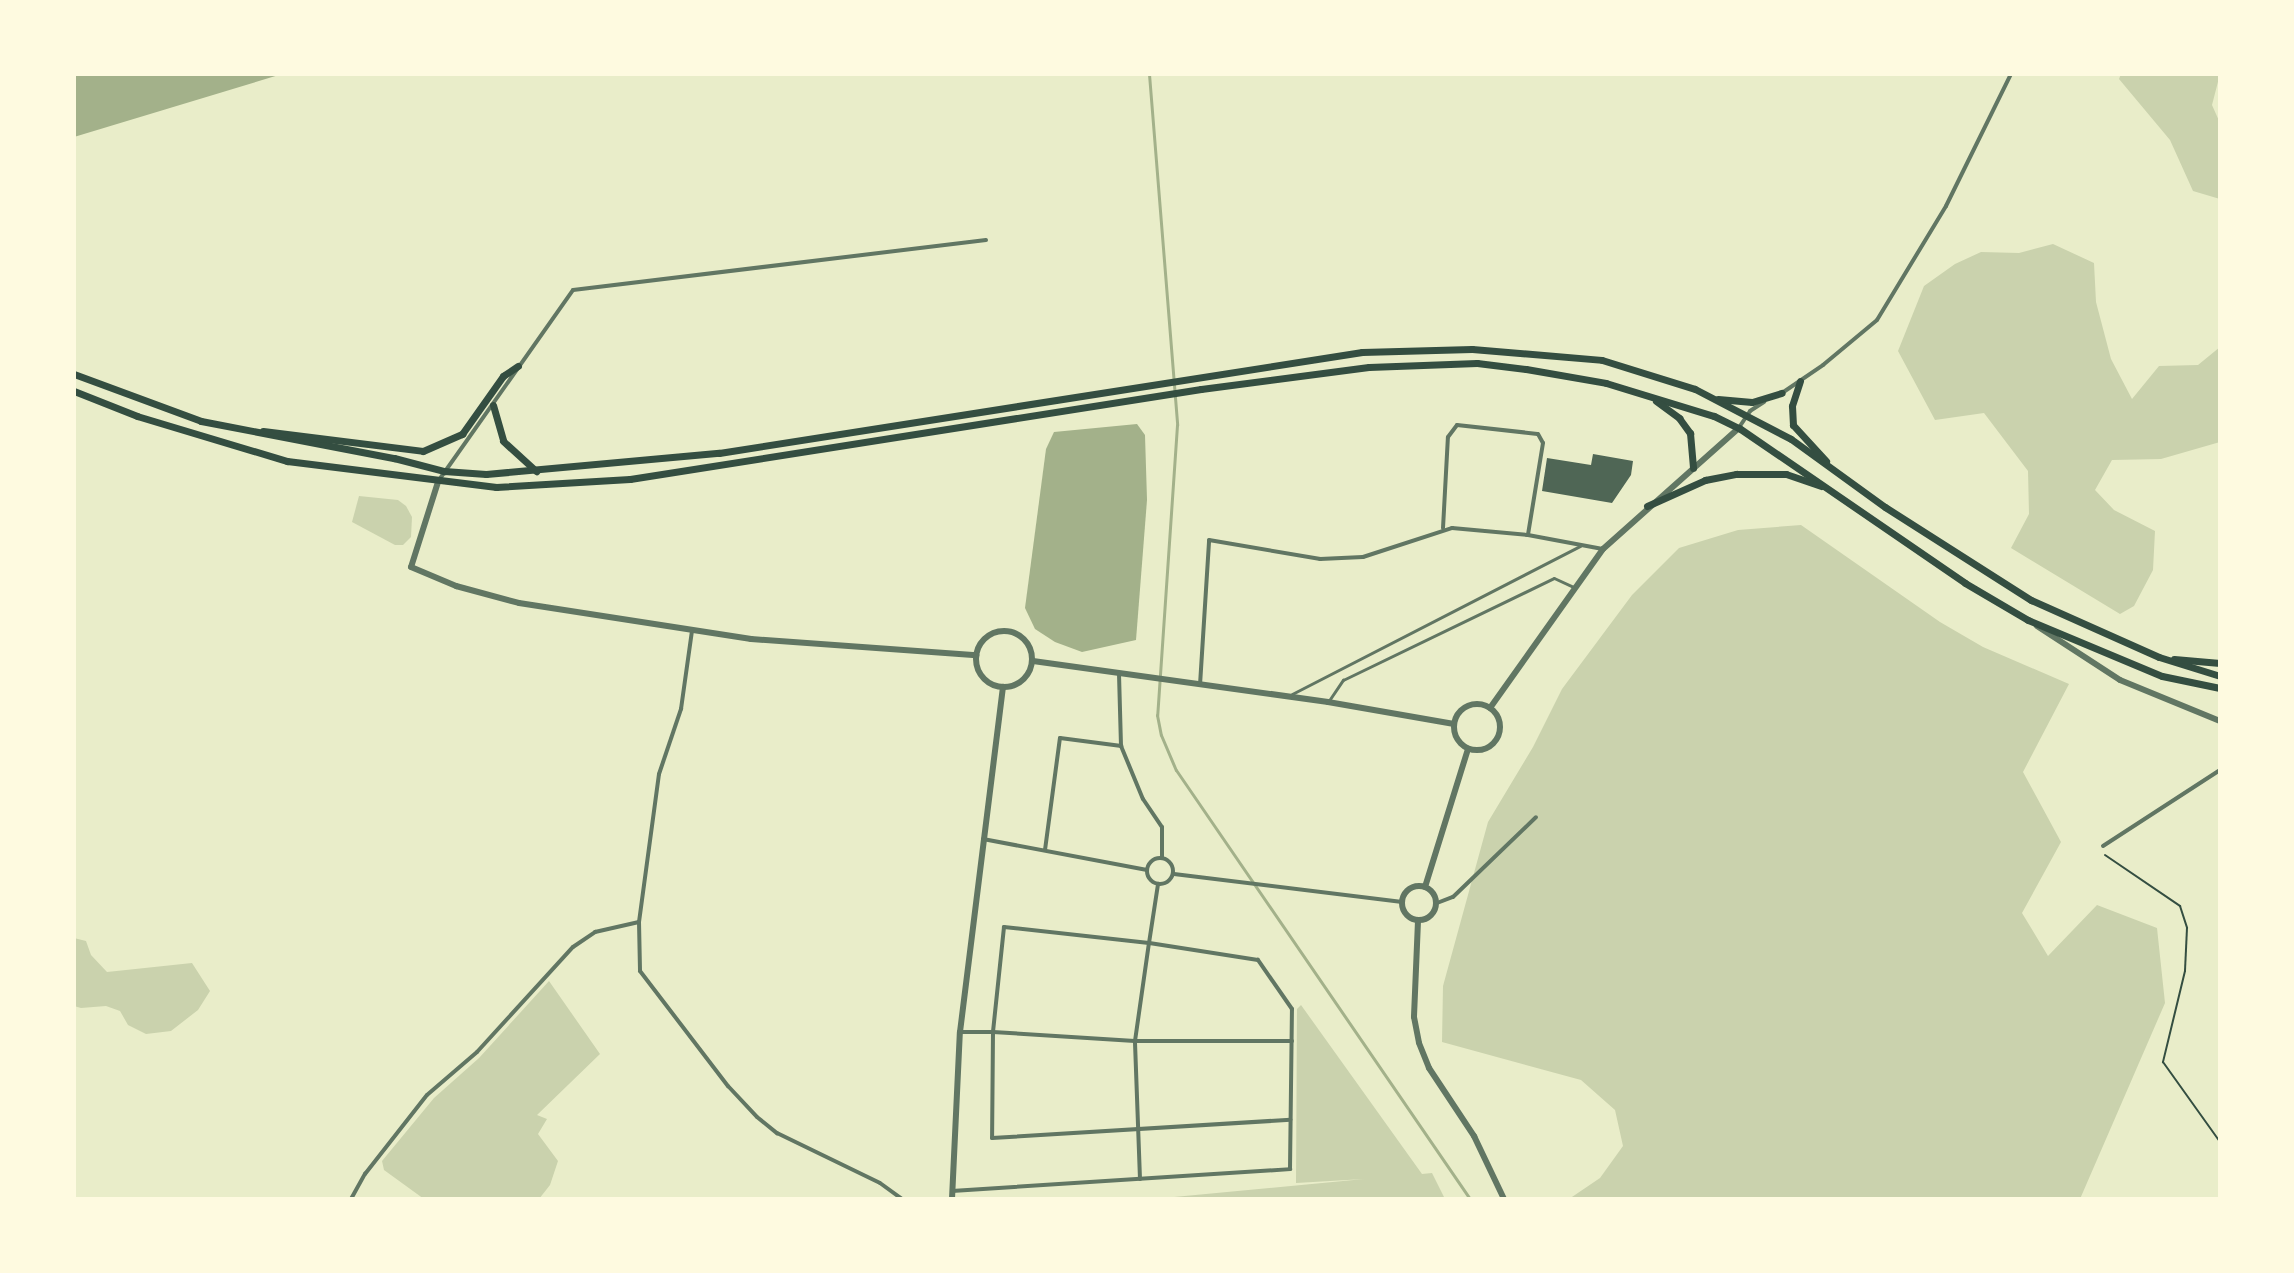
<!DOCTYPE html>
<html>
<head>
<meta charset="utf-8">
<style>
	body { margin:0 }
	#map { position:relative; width:2294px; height:1273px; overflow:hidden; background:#e9edc9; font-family:Roboto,sans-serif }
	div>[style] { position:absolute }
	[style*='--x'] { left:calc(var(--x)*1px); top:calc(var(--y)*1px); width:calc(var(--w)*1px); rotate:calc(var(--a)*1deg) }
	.green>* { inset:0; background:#cad2ad }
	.water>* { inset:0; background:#a3b18a }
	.stream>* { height:3px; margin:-1.5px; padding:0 1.5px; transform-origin:1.5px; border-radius:1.5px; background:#a3b18a }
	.building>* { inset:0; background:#4f6655 }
	.path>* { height:2px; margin:-1px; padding:0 1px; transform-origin:1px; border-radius:1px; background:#344e41 }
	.pedestrian>* { height:3px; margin:-1.5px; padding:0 1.5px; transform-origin:1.5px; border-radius:1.5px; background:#617663 }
	.minor>* { height:4px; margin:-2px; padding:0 2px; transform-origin:2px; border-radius:2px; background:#617663 }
	.minor>.ring { margin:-2px; padding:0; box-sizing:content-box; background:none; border:4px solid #617663; border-radius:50% }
	.tertiary>* { height:6px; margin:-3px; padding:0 3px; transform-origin:3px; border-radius:3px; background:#617663 }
	.tertiary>.ring { margin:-3px; padding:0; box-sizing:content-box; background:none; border:6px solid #617663; border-radius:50% }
	.primary>* { height:7px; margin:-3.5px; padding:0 3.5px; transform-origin:3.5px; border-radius:3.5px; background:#344e41 }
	span { translate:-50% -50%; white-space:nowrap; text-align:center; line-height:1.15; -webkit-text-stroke:6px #fefae0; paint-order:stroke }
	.frame { position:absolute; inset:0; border:76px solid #fefae0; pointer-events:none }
</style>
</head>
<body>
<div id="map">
	<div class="green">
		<i style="clip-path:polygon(2121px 74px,2220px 74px,2212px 105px,2220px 123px,2220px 199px,2193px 191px,2170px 140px,2119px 79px)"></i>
		<i style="clip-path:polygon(2053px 244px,2094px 263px,2096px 302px,2111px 359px,2132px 399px,2159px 366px,2198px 365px,2220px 347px,2220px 442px,2161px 459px,2112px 460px,2095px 490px,2114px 510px,2155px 531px,2153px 570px,2134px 606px,2120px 614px,2011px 548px,2029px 514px,2028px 471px,1984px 413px,1935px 420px,1898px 351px,1924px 286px,1955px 264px,1981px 252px,2019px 253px)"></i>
		<i style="clip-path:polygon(359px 496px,398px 500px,406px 506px,412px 517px,411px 537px,403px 545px,395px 545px,352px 522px)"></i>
		<i style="clip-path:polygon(1801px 525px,1940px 622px,1983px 647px,2069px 684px,2023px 772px,2061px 842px,2022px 913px,2048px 956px,2097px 905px,2157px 928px,2165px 1003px,2080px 1199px,1569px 1199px,1600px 1178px,1623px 1146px,1615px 1110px,1581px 1080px,1442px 1042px,1443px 986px,1488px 822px,1533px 747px,1562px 689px,1632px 595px,1679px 548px,1738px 530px)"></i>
		<i style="clip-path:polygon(74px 938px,86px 941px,91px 955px,107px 972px,192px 963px,210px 991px,198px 1010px,171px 1031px,146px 1034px,128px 1025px,120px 1011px,106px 1006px,81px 1008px,74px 1006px)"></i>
		<i style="clip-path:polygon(549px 981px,600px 1054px,537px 1115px,547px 1119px,538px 1134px,558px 1161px,550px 1185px,539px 1199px,424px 1199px,384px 1170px,382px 1161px,434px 1098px,479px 1058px)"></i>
		<i style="clip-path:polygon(1301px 1005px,1422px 1174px,1432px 1173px,1445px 1199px,1153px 1199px,1364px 1179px,1296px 1183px,1297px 1009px)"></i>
	</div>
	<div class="water">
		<i style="clip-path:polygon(74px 74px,282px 74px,74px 137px)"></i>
		<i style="clip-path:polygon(1137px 424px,1145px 435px,1147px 500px,1136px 640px,1082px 652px,1055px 642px,1035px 629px,1025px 608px,1046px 449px,1054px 432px)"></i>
	</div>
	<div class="stream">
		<i style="--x:1149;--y:74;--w:352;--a:85.4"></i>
		<i style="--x:1177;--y:425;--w:291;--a:93.9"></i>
		<i style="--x:1157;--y:715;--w:20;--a:79"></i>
		<i style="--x:1161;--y:735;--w:38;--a:67"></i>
		<i style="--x:1176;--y:770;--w:520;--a:55.58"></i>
	</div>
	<div class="building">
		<i style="clip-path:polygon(1593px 454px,1633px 461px,1631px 475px,1612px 503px,1542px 491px,1547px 458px,1591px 465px)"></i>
	</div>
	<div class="path">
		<i style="--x:2105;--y:855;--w:91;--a:34.2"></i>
		<i style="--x:2180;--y:906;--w:23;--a:72"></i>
		<i style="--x:2187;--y:928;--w:43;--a:92.7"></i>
		<i style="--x:2185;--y:971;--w:94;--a:103.6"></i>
		<i style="--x:2163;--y:1062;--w:98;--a:54.5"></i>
	</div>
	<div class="pedestrian">
		<i style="--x:1292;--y:694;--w:324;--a:-27.2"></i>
		<i style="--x:1328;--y:702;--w:27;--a:-56"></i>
		<i style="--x:1343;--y:680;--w:234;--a:-25.8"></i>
		<i style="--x:1554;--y:578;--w:23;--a:25"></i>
	</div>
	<div class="minor">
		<i style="--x:1782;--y:393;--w:50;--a:-34.3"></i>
		<i style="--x:1823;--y:365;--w:70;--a:-39.8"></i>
		<i style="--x:1877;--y:320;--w:133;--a:-58.8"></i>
		<i style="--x:1946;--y:206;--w:147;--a:-63.8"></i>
		<i style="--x:1740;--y:426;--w:18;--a:-56"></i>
		<i style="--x:1750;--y:411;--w:17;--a:-33"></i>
		<i style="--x:439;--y:480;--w:232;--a:-54.8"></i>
		<i style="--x:573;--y:290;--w:416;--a:-6.9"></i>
		<i style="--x:1443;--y:528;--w:91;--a:-86.9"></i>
		<i style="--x:1448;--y:437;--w:15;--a:-53"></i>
		<i style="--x:1457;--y:425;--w:81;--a:6.3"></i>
		<i style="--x:1538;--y:434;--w:10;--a:61"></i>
		<i style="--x:1543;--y:443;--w:93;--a:99.3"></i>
		<i style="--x:1119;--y:674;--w:72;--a:88.4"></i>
		<i style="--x:1121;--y:746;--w:57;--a:67.5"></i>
		<i style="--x:1143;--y:799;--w:34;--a:56"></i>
		<i style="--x:1162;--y:827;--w:30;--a:90"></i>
		<i style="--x:1200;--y:685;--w:145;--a:-86.4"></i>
		<i style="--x:1209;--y:540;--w:113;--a:9.7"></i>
		<i style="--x:1320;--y:559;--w:43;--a:-2.7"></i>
		<i style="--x:1363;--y:557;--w:94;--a:-18"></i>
		<i style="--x:1452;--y:528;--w:76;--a:5.3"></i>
		<i style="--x:1528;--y:535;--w:76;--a:10.6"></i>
		<i style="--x:983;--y:839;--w:167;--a:10.7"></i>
		<i style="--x:2103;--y:846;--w:140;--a:-33"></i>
		<i style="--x:1045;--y:850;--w:113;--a:-82.4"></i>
		<i style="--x:1060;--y:738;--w:62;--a:7.5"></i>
		<i class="ring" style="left:1147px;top:858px;width:22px;height:22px"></i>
		<i style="--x:1174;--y:874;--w:230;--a:7"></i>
		<i style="--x:1437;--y:903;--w:17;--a:-21"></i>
		<i style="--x:1453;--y:897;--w:115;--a:-43.9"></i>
		<i style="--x:639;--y:922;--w:49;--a:88.8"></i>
		<i style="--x:640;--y:971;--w:145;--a:52.6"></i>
		<i style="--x:728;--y:1086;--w:42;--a:46.9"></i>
		<i style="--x:757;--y:1117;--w:26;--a:39"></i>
		<i style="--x:777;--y:1133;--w:114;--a:25.9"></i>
		<i style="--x:880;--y:1183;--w:27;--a:36"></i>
		<i style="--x:960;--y:1032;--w:33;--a:0"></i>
		<i style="--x:993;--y:1032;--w:106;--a:90.5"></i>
		<i style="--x:992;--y:1138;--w:299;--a:-3.5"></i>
		<i style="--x:1140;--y:1179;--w:138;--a:-92.1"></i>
		<i style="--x:1135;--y:1041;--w:99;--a:-81.9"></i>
		<i style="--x:1149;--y:943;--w:146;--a:-173.7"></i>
		<i style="--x:1004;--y:927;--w:106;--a:96"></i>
		<i style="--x:993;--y:1032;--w:142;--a:3.6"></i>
		<i style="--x:1135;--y:1041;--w:157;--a:0"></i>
		<i style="--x:952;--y:1191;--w:339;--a:-3.7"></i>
		<i style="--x:1290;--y:1169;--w:160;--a:-89.3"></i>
		<i style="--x:1292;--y:1009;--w:60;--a:-124.8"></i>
		<i style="--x:1258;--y:960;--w:110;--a:-171.1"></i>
		<i style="--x:1149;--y:943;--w:60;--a:-81.3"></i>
		<i style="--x:351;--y:1199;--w:29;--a:-61"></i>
		<i style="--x:365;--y:1174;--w:100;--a:-51.9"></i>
		<i style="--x:427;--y:1095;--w:66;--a:-40.7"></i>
		<i style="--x:477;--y:1052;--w:142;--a:-47.6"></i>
		<i style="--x:573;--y:947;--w:27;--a:-34"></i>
		<i style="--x:595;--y:932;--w:45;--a:-12.8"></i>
		<i style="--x:639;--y:922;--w:149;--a:-82.3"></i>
		<i style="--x:659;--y:774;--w:69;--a:-71.3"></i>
		<i style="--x:681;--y:709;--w:79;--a:-82"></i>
	</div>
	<div class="tertiary">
		<i style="--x:438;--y:482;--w:89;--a:107.6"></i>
		<i style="--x:411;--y:567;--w:49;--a:22.9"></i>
		<i style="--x:456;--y:586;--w:65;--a:15.1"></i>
		<i style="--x:519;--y:603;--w:235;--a:8.8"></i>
		<i style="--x:751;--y:639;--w:226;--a:4.1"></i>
		<i style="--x:2037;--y:626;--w:99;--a:33"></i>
		<i style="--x:2120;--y:680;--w:108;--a:22.3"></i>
		<i class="ring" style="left:976px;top:631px;width:50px;height:50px"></i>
		<i style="--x:1033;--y:661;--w:298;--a:7.9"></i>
		<i style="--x:1328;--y:702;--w:128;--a:9.9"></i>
		<i class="ring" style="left:1454px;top:704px;width:40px;height:40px"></i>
		<i style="--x:1490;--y:708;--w:195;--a:-54.6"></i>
		<i style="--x:1603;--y:549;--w:182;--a:-41.7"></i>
		<i class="ring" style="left:1402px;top:886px;width:28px;height:28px"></i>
		<i style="--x:1425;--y:887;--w:145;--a:-72.7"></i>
		<i style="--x:1418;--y:921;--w:96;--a:92.4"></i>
		<i style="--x:1414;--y:1017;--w:26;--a:79"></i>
		<i style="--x:1419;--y:1043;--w:27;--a:68"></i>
		<i style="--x:1429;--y:1068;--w:82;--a:56.5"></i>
		<i style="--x:1474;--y:1136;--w:70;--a:64.5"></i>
		<i style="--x:952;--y:1199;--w:167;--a:-87.3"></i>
		<i style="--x:960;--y:1032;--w:348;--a:-82.9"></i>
	</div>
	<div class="primary">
		<i style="--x:74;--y:374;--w:135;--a:20.3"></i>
		<i style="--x:201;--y:421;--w:197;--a:10.9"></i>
		<i style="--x:394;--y:458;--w:52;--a:14.6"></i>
		<i style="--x:444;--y:471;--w:42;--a:4.1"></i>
		<i style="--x:486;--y:474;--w:234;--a:-5.2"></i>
		<i style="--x:719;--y:453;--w:651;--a:-8.93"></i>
		<i style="--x:1362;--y:352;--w:110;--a:-1.6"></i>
		<i style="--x:1472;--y:349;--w:130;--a:4.8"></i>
		<i style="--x:1602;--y:360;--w:97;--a:17.3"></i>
		<i style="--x:1695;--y:389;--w:108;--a:27.5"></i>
		<i style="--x:1791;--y:439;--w:116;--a:35.9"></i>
		<i style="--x:1885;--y:507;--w:173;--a:32.5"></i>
		<i style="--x:2031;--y:600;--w:140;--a:24"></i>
		<i style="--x:2159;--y:657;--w:64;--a:17.3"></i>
		<i style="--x:1800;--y:381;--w:26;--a:108"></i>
		<i style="--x:1792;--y:406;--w:19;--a:87"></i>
		<i style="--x:1793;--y:425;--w:49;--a:47.5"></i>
		<i style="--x:74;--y:391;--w:68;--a:21.6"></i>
		<i style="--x:137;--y:416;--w:157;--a:16.7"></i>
		<i style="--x:287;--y:461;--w:211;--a:7.1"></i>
		<i style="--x:496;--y:487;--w:134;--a:-3.4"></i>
		<i style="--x:630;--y:479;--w:578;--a:-8.96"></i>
		<i style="--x:1201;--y:389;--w:169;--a:-7.5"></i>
		<i style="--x:1369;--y:367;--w:108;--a:-2.1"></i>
		<i style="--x:1477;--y:363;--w:49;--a:7"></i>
		<i style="--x:1526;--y:369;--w:81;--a:9.9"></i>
		<i style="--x:1606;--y:383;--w:113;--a:17"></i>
		<i style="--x:1714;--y:416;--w:28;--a:26"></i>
		<i style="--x:1739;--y:428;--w:274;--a:34.4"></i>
		<i style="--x:1965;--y:583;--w:73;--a:30.4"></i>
		<i style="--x:2028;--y:620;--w:145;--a:22.7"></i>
		<i style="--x:2162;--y:676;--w:59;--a:11.7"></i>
		<i style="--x:1718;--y:399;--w:34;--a:5"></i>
		<i style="--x:1752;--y:402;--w:31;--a:-17"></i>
		<i style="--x:1656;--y:401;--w:29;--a:36"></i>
		<i style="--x:1679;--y:418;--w:19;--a:54"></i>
		<i style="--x:1690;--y:433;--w:35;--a:85"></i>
		<i style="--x:493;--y:405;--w:37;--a:74"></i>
		<i style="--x:503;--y:441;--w:45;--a:42.3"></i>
		<i style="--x:263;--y:431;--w:161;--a:7.1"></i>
		<i style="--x:423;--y:451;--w:43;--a:-23.6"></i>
		<i style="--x:462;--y:434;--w:71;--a:-54.7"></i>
		<i style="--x:503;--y:376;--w:18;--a:-34"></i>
		<i style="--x:1647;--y:506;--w:64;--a:-24.1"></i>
		<i style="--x:1705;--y:480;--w:32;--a:-11"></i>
		<i style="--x:1736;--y:474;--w:50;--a:0"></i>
		<i style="--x:1786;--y:474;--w:37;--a:19"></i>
		<i style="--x:2174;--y:659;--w:46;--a:5"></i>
	</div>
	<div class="frame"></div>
</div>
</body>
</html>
